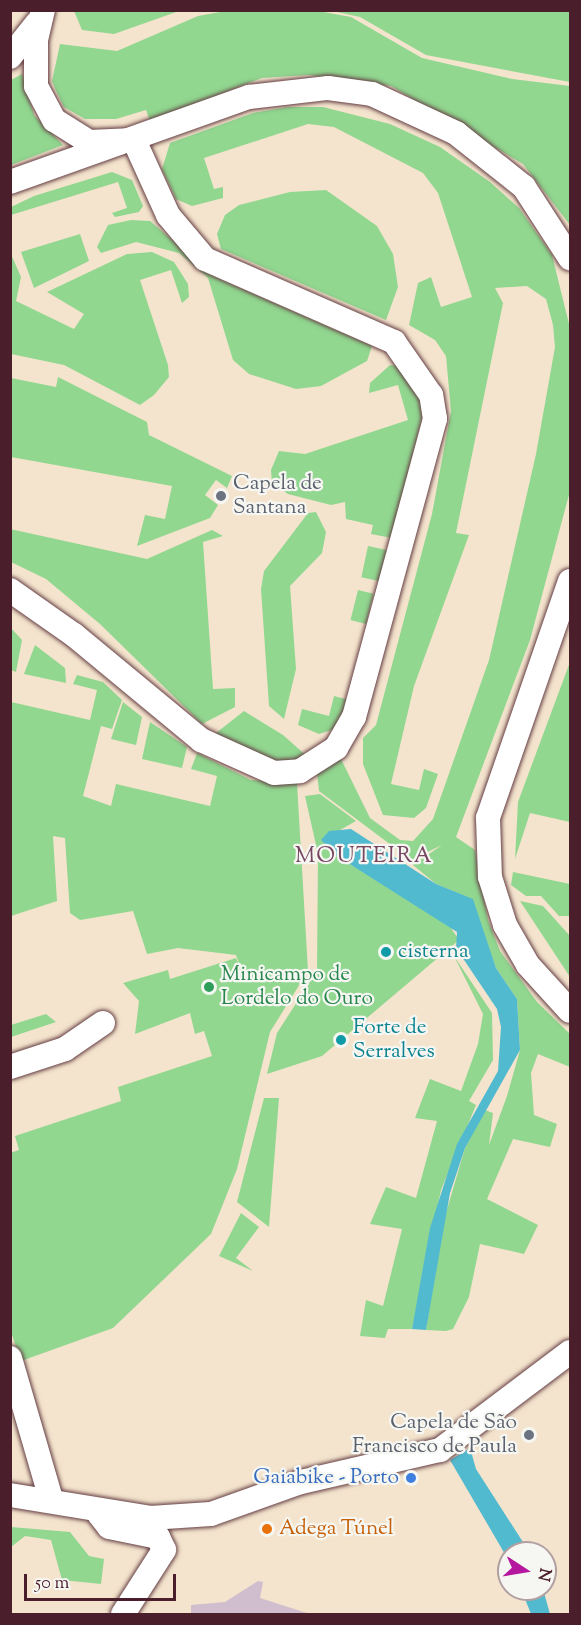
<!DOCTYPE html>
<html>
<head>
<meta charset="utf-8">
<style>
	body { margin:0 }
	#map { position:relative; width:581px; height:1625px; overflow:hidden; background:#f4e4cd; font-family:"Sorts Mill Goudy",serif }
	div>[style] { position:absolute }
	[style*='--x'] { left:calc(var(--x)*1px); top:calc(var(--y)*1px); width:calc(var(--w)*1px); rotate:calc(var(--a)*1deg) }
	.industrial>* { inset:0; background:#d0bdce }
	.green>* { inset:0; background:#91d790; transform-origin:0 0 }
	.water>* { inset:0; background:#52bacf }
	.roads { filter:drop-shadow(0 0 2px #643d43) drop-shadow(0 0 2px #643d43) }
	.street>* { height:24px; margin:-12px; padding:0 12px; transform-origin:12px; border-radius:12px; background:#fff }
	.dots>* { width:16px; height:16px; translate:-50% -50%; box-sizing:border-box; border:3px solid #f6f6f2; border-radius:50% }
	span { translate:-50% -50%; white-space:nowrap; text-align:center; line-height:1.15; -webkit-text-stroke:4.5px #f6f6f2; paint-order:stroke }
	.worship-label { font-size:21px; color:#5b616d }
	.left { translate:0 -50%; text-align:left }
	.right { translate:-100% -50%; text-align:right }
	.culture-label { font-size:21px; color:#0d838f }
	.leisure-label { font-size:21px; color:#27864d }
	.shop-label { font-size:21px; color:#366cbe }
	.food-label { font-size:21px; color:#c56008 }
	.neighbourhood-label { font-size:22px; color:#774762; letter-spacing:1.5px }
	.frame { position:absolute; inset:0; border:12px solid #4a1f2b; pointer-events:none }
	.north { position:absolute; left:497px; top:1541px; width:60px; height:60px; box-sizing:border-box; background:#f6f6f2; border:2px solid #b1a0a2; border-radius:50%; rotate:102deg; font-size:16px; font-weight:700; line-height:24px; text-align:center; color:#4a1f2b }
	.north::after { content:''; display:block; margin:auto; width:21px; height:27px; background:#b5179e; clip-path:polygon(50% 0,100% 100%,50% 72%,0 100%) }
	.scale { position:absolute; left:24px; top:1574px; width:152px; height:27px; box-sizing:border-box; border:3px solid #4a1f2b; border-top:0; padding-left:8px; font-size:18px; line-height:21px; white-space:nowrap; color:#4a1f2b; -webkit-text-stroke:4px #f6f6f2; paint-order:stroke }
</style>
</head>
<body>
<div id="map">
	<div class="industrial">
		<i style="clip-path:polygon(258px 1581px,263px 1582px,260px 1598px,310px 1614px,191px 1614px,191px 1605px,225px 1602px)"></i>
	</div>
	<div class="green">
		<i style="clip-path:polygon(74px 11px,179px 11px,114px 34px,82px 30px)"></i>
		<i style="clip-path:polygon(226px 11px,318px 11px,351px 17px,422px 58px,512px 79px,570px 86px,570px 225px,523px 164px,391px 86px,309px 75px,262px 78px,150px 121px,146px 110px,116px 119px,85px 119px,64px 107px,57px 93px,52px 81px,60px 44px,117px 51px,198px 16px)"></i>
		<i style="clip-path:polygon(333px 11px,570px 11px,570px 82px,426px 55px,360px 17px)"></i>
		<i style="clip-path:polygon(22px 74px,34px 115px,63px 145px,11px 165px,11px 80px)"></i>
		<i style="clip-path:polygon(288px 107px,323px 107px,390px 124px,440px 147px,490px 182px,519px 208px,552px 255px,570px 328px,570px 491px,530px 640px,456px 837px,475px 850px,488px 920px,500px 951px,537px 1002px,570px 1034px,570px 1067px,538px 1054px,531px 1073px,534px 1115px,557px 1124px,550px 1147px,513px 1139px,487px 1199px,538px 1225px,524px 1254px,480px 1244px,469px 1297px,453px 1329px,446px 1331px,426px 1330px,441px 1230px,465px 1148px,485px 1110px,493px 1113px,489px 1145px,507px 1096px,520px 1050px,517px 999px,496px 968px,472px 899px,436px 884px,413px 865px,442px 845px,411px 860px,319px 791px,317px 773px,341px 759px,370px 818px,400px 840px,413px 841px,433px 819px,489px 660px,536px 454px,555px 347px,553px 325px,546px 299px,527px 286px,495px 288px,503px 303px,456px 533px,469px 535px,414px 686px,391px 784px,419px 790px,424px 769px,438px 774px,426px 808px,414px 818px,383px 815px,363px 764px,363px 738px,376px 725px,432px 514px,451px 411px,446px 356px,435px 340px,409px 325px,418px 283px,431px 277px,441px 307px,472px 297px,438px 193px,423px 173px,334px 127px,308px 124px,204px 158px,214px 189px,223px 187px,223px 198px,192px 206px,176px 199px,162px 169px,170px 143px,253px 113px)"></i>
		<i style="clip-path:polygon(112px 172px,132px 180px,143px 206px,139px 212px,115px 217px,112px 213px,127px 208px,118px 182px,11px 215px,11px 207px,34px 196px)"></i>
		<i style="clip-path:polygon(326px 190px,377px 226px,393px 254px,398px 287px,386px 320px,221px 249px,217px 234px,225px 215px,239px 205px,290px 192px)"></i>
		<i style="clip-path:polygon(131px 220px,150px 221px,217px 278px,372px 346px,367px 361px,321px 386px,296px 389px,249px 374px,233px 360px,208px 278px,179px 253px,136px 242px,101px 253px,97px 247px,108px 225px)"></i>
		<i style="clip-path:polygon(80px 234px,89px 261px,34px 288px,21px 252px)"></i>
		<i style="clip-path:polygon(152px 252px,174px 262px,188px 284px,189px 297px,182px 303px,171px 270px,140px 280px,168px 365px,169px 377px,154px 395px,140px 405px,64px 365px,11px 354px,11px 254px,21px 277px,16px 301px,74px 329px,84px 314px,47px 292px,127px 254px)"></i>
		<i style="clip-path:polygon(390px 365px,400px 366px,421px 400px,422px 417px,392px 538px,371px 534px,373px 525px,346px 519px,345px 502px,331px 505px,288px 494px,272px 483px,271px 470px,279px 451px,305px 454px,408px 420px,398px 385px,369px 393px,370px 383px)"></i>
		<i style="clip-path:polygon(58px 377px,147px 422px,149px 435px,232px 476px,227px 488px,216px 480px,205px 495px,218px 505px,210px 518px,137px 546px,145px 515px,165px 519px,172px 486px,11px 457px,11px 378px,56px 387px)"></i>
		<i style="clip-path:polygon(316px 512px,326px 532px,322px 553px,290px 586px,296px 669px,284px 719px,269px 706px,261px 589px,264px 571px,308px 513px)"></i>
		<i style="clip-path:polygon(10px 529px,147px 559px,212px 530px,223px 536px,203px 542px,213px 689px,235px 688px,235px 707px,202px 724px,100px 624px,46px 579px,11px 562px)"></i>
		<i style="left:368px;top:546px;width:19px;height:32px;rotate:12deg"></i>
		<i style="left:358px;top:590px;width:16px;height:31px;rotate:14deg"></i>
		<i style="clip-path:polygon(11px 628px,22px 640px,16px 672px,11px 670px)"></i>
		<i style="clip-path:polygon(35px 645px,65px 668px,66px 683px,24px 674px)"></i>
		<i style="clip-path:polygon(570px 662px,570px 822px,530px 813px,515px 859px,518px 802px)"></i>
		<i style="clip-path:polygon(77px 675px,103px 682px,122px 700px,112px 729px,101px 726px,83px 796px,111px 806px,116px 784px,210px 806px,217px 776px,191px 769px,197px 753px,251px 780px,297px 783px,308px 971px,270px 1032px,237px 1169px,211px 1234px,113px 1328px,21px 1361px,11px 1332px,10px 1153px,19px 1150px,15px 1136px,121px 1101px,118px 1087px,212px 1056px,204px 1031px,195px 1034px,190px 1013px,135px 1034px,139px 1001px,123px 983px,168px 970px,170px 979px,236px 958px,241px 969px,236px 955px,178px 948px,147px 954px,133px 911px,80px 920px,70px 913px,65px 838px,53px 836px,57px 901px,11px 916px,11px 702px,90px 720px,97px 690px,73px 684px)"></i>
		<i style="clip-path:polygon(334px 696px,349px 700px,335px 729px,319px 734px,298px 725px,302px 709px,329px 716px)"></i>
		<i style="clip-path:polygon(123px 702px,142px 717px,136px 745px,111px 739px)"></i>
		<i style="clip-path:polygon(244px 711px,283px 735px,310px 759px,276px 764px,211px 737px)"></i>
		<i style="clip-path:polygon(150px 722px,187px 747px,182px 768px,142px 759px)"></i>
		<i style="clip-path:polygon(320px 794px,356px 821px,322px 840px,340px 858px,449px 925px,459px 940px,322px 1056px,267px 1074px,277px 1033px,317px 971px,318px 854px,305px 796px)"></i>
		<i style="clip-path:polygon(513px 872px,570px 884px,570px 916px,559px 916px,541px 896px,526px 896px,511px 885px)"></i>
		<i style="clip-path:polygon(520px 901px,543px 906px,570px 936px,570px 977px)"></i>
		<i style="clip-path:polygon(454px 956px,492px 1013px,493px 1060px,469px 1101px,476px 1105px,441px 1190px,412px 1329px,388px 1329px,385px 1338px,360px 1336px,366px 1300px,383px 1306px,402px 1229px,370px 1224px,386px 1187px,416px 1198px,437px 1121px,415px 1118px,430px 1079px,461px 1091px,478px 1044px,483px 1014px)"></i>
		<i style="clip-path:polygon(46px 1014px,56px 1022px,11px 1037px,11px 1025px)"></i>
		<i style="clip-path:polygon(264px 1098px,279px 1098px,269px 1227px,237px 1202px)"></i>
		<i style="clip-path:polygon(241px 1213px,259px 1227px,236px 1258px,253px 1271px,219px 1256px)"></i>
		<i style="clip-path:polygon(11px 1527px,70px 1532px,89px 1556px,104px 1559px,101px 1584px,62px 1580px,51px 1540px,25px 1536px,11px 1547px)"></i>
	</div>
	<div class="water">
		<i style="clip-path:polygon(351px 829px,436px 884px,473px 899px,496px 968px,517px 999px,520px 1050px,465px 1148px,450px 1193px,426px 1330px,412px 1329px,430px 1228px,457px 1144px,498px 1071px,501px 1027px,497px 1009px,456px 948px,457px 932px,337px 856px,321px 840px,329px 831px)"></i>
		<i style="clip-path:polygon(470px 1448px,476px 1469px,530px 1553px,509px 1553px,509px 1561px,450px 1460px)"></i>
		<i style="clip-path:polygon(521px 1589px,543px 1589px,550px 1614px,531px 1614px)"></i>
	</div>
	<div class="roads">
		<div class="street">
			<i style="--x:10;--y:57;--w:43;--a:-51.5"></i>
			<i style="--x:10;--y:182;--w:254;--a:-19.6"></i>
			<i style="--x:249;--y:97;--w:80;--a:-6.5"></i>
			<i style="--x:328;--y:88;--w:44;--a:7.8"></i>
			<i style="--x:372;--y:94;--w:93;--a:24.9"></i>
			<i style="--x:456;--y:133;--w:87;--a:38.5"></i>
			<i style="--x:524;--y:187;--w:85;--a:57.1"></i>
			<i style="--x:570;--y:581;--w:251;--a:109.1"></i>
			<i style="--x:488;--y:818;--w:59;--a:88.1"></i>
			<i style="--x:490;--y:877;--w:50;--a:72.6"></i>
			<i style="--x:505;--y:925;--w:46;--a:60.1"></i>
			<i style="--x:528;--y:965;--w:62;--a:47.6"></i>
			<i style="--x:10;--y:590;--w:78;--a:35.1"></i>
			<i style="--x:74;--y:635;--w:165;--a:39.6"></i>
			<i style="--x:201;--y:740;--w:80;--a:24.3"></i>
			<i style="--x:274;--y:773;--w:26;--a:-4"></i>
			<i style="--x:300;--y:771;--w:43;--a:-32.6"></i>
			<i style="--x:336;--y:748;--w:36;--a:-60"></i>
			<i style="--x:354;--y:717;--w:309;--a:-74.8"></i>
			<i style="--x:435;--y:419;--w:24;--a:-99"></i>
			<i style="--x:431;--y:395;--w:65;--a:-124.9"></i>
			<i style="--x:394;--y:342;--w:206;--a:-156.3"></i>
			<i style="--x:205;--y:259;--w:57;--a:-130.1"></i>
			<i style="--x:168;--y:215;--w:82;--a:-114.4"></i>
			<i style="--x:134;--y:140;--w:45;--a:177.5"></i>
			<i style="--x:89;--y:142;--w:41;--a:-147.8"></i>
			<i style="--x:54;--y:120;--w:38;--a:-118"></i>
			<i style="--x:36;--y:86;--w:46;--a:-90"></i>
			<i style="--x:36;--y:40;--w:31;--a:-77"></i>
			<i style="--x:10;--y:1067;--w:58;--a:-18.1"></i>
			<i style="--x:65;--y:1049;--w:46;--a:-34.4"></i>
			<i style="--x:10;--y:1358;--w:147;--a:73.8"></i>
			<i style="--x:10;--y:1495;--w:142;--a:9.3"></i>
			<i style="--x:150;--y:1518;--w:61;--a:-3.8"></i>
			<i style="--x:211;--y:1514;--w:96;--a:-19.6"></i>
			<i style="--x:301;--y:1482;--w:143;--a:-13"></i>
			<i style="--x:440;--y:1450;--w:163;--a:-37"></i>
			<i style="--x:99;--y:1514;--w:16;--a:52"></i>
			<i style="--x:109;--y:1527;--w:50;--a:11.5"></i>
			<i style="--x:158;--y:1537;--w:14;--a:65"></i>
			<i style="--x:164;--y:1550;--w:76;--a:122.6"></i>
		</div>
	</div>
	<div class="dots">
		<i style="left:221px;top:496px;background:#6b7280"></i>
		<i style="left:386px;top:952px;background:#0f9aa8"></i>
		<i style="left:209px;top:987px;background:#2e9e5b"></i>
		<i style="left:341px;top:1040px;background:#0f9aa8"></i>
		<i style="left:529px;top:1435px;background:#6b7280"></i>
		<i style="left:411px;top:1478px;background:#3f7fe0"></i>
		<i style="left:267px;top:1529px;background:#e8710a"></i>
	</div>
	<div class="worship-label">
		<span class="left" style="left:233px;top:496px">Capela de<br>Santana</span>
		<span class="right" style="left:517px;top:1435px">Capela de São<br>Francisco de Paula</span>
	</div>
	<div class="culture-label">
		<span class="left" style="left:398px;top:952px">cisterna</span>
		<span class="left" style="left:353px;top:1040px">Forte de<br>Serralves</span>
	</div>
	<div class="leisure-label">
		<span class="left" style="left:221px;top:987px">Minicampo de<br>Lordelo do Ouro</span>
	</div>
	<div class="shop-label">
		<span class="right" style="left:399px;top:1478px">Gaiabike - Porto</span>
	</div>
	<div class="food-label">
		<span class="left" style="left:279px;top:1529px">Adega Túnel</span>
	</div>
	<div class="neighbourhood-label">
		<span style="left:364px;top:858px">MOUTEIRA</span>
	</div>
	<div class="frame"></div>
	<div class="north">N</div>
	<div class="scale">50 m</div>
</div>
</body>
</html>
